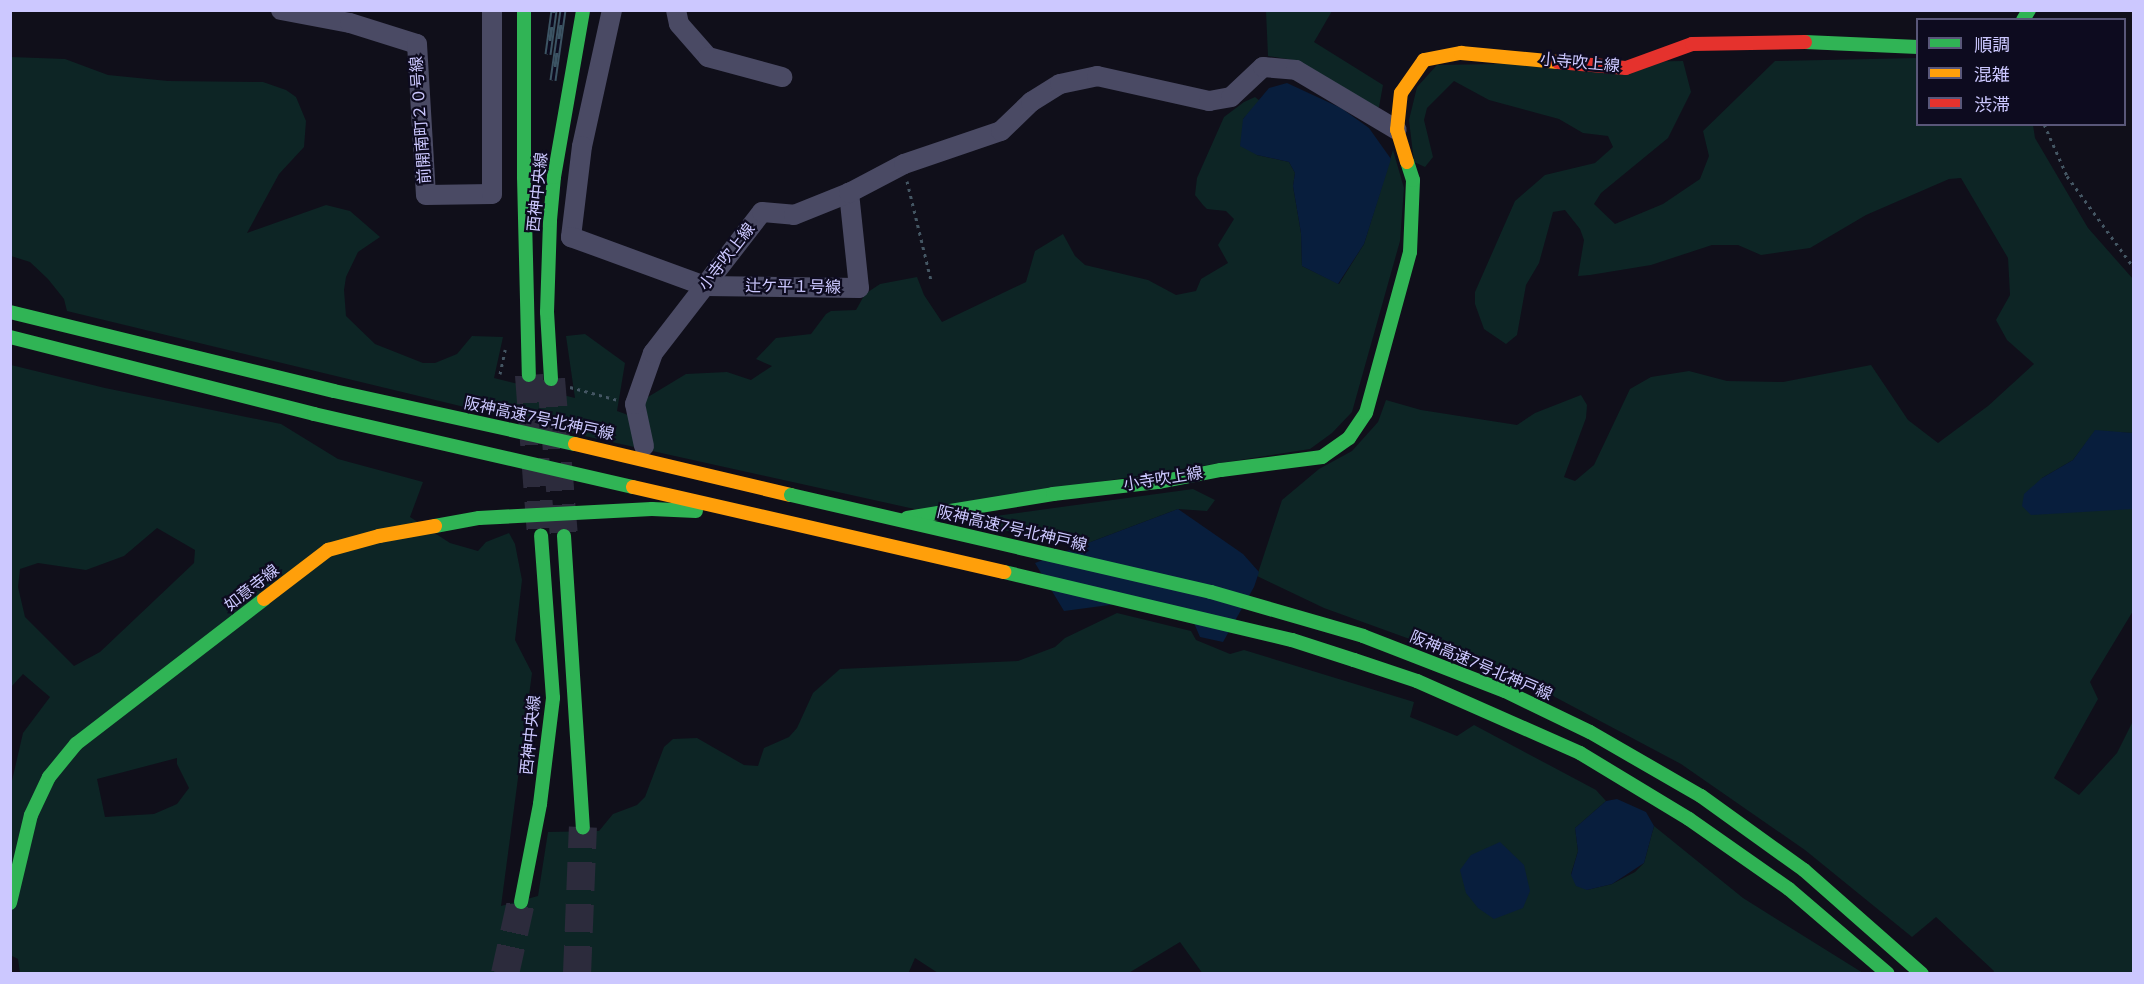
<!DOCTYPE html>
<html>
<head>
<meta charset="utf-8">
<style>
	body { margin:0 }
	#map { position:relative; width:2144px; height:984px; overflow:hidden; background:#100f1a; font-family:"Space Grotesk","Noto Sans JP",sans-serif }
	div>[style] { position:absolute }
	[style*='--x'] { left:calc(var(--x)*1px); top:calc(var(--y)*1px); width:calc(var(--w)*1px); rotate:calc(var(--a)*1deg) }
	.green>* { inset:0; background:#0d2525 }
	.water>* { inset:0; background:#081e3d }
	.secondary-tunnel>* { height:28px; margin-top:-14px; transform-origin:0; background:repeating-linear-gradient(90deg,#2c2b3c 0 28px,transparent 0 42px) }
	.path>* { height:3px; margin-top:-1.5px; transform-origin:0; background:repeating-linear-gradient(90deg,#445663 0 3px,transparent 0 7.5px) }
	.street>* { height:20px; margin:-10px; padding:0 10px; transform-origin:10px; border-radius:10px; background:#4a4a64 }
	.fast>* { height:14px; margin:-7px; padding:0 7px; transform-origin:7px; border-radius:7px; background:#30b455 }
	.slow>* { height:14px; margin:-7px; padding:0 7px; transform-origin:7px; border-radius:7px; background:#ff9f0a }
	.jam>* { height:14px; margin:-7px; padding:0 7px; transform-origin:7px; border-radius:7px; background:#e5322d }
	.rail>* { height:7px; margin-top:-3.5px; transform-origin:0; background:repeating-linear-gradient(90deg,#0d0b1f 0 14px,#3c5464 0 28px); box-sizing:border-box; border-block:2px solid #3c5464 }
	.fast-bridge>* { height:14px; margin:-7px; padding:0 7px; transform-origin:7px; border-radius:7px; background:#30b455 }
	.slow-bridge>* { height:14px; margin:-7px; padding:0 7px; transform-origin:7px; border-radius:7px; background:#ff9f0a }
	span { translate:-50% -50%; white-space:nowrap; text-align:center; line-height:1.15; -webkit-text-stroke:4.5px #0d0b1f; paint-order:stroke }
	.street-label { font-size:16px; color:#ccc8ff }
	.frame { position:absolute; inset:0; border:12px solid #ccc8ff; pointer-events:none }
	.legend { position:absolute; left:1916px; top:18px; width:210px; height:108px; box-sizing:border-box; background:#0d0b1f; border:2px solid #595779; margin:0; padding:8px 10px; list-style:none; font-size:18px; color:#ccc8ff }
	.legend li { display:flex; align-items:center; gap:12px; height:30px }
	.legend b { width:30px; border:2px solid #595779 }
</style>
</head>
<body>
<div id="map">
	<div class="green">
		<i style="clip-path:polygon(1266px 11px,1332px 11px,1314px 42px,1383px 85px,1379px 107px,1368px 107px,1293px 60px,1268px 56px)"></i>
		<i style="clip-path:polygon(11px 57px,65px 59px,108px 75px,168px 81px,263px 82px,286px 90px,296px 97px,306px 121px,304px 147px,279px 174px,247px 233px,326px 205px,350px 211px,380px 237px,358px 252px,346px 277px,344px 290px,346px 316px,375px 344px,423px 363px,435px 363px,457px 354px,472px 336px,503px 337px,494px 378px,575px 398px,566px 336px,585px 334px,625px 363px,617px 411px,631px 416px,643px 400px,686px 374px,727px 372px,751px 380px,772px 366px,756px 359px,776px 338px,811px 334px,826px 314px,831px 311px,856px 310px,865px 294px,880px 284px,917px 277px,924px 295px,942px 322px,1026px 282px,1035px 251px,1063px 234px,1075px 256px,1085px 265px,1148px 280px,1176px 295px,1196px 291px,1201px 279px,1228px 263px,1218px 245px,1234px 219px,1226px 211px,1207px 209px,1203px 205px,1195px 195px,1197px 178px,1224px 117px,1244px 102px,1255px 97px,1260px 101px,1243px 119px,1257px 155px,1289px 162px,1295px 173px,1293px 186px,1301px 233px,1302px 266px,1339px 284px,1364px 244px,1393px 150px,1404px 188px,1400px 241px,1352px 412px,1332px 433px,1310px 449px,919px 510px,580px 435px,67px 311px,64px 299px,48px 279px,30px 262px,11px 256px)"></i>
		<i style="clip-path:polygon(1917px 58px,1918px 124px,2033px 125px,2035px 138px,2088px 228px,2133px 279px,2133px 433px,2095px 431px,2073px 460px,2042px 478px,2133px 509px,2133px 611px,2090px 682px,2098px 699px,2054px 778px,2079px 795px,2117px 753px,2133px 721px,2133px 973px,1993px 973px,1994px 971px,1936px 917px,1912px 937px,1805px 850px,1681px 764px,1523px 680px,1324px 608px,1257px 576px,1282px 500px,1319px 469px,1352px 451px,1378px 422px,1386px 400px,1421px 410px,1517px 425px,1535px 413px,1581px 395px,1587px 405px,1586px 418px,1564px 477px,1575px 481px,1594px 465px,1630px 389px,1651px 377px,1689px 371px,1727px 381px,1783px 382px,1871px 365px,1908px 420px,1938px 443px,1988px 406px,2034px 364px,2007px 340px,1996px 320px,2010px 295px,2008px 258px,1961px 178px,1949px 179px,1866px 215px,1810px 248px,1761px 255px,1738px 245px,1712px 245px,1651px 265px,1590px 275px,1578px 276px,1584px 240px,1580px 229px,1565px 210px,1553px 212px,1539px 263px,1526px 285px,1517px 335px,1506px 344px,1484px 329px,1475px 304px,1475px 292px,1515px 201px,1545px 175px,1595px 163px,1613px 147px,1608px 136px,1583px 133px,1559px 119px,1489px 100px,1454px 81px,1427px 108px,1424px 120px,1433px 157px,1425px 167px,1414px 162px,1409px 120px,1417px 87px,1437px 65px,1683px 61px,1691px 92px,1668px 138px,1601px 193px,1594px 204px,1615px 224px,1663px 204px,1700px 179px,1709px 156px,1703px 131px,1775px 61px)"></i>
		<i style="clip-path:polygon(evenodd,11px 365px,105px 388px,281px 424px,338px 459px,423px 482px,410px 517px,450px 543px,478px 551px,486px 542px,509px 533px,515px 544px,522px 580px,515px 640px,532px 673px,501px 906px,538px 896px,548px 832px,599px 831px,613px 814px,637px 805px,645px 797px,664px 747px,673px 739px,697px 738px,744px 765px,758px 766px,764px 748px,789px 737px,797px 728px,813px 693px,840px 669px,1018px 661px,1055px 647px,1065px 638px,1117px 613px,1191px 631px,1196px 640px,1230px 654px,1244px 650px,1414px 702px,1410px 717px,1457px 736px,1474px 725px,1596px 790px,1606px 801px,1575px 828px,1578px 851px,1571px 874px,1587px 890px,1612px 884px,1635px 872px,1644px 863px,1654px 826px,1743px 898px,1863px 973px,1203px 974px,1180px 942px,1127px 974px,938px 973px,915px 958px,908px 974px,20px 973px,18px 959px,10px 955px,11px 785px,23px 733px,50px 697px,23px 674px,11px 687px,11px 365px,157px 528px,195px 550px,194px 563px,100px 652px,74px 666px,25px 617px,18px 587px,20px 569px,38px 563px,86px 570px,124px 556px,157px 528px,11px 365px,177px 758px,177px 764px,189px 788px,177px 804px,154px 814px,105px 817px,97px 779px,177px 758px)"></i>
		<i style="clip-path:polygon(1193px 489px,1215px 500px,1207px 511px,1178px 509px,1080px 546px,959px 521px)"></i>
	</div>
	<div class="water">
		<i style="clip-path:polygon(1287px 83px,1341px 108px,1369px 128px,1391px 159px,1364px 244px,1338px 284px,1302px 266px,1301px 233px,1293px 186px,1295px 173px,1289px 162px,1257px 155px,1240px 146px,1243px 119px,1269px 88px)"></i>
		<i style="clip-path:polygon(2095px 430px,2133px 433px,2133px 509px,2031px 515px,2022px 506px,2024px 494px,2042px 478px,2073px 460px)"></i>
		<i style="clip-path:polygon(1178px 509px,1243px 554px,1259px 572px,1254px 587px,1223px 642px,1200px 637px,1191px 616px,1124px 603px,1064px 611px,1035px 563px)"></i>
		<i style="clip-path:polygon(1617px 799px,1646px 812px,1654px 826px,1644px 863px,1612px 884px,1587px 890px,1576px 886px,1571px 875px,1578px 851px,1575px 828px,1606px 801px)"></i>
		<i style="clip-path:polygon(1500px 842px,1524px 865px,1530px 891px,1523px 908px,1494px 919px,1478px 908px,1466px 893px,1460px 870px,1471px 855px)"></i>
	</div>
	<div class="secondary-tunnel">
		<i style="--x:529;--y:375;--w:160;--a:85.7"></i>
		<i style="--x:551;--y:379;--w:158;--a:85.3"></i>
		<i style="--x:505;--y:974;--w:74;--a:-77.5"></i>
		<i style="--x:577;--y:974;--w:147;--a:-87.7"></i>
	</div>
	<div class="path">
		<i style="--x:2044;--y:124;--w:57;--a:66.1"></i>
		<i style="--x:2067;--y:176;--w:114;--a:53.9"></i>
		<i style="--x:907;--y:181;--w:102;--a:76.4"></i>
		<i style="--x:500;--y:374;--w:25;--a:-78"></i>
		<i style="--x:570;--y:387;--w:50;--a:15.2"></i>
	</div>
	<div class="street">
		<i style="--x:281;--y:10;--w:70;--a:10.7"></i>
		<i style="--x:350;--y:23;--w:70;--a:17.4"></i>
		<i style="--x:417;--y:44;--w:151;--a:86.6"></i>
		<i style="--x:426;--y:195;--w:66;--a:-0.9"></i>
		<i style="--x:492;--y:194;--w:184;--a:-90"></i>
		<i style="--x:612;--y:10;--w:139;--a:102.4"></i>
		<i style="--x:582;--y:146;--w:92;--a:96.9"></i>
		<i style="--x:571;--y:237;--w:143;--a:20.1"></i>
		<i style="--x:705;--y:286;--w:154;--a:0.7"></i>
		<i style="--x:859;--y:288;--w:96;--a:-96"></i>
		<i style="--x:676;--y:10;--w:14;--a:78"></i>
		<i style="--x:679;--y:24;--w:44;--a:48.7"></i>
		<i style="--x:708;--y:57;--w:77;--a:15.1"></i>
		<i style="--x:644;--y:446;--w:43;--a:-102.1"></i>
		<i style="--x:635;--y:404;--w:54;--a:-70.6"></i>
		<i style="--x:653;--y:353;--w:178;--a:-52.3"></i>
		<i style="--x:762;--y:212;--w:32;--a:5"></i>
		<i style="--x:794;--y:215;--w:59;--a:-21.8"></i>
		<i style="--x:849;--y:193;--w:62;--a:-27.8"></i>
		<i style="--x:904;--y:164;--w:102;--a:-18.8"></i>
		<i style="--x:1001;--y:131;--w:42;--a:-44"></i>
		<i style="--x:1031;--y:102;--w:34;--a:-32"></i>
		<i style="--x:1060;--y:84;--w:38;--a:-12"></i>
		<i style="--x:1097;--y:76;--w:115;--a:12.6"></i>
		<i style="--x:1209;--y:101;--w:22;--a:-10"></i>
		<i style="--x:1231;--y:97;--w:44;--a:-43.2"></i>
		<i style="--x:1263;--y:67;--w:33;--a:5"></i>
		<i style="--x:1296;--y:70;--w:117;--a:30.7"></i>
	</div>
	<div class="fast">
		<i style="--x:524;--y:10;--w:167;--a:90"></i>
		<i style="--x:524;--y:177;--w:198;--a:88.6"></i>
		<i style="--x:2023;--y:20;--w:12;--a:-59"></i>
		<i style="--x:1805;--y:42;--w:113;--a:2.5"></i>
		<i style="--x:10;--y:312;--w:333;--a:13.7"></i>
		<i style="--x:334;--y:391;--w:247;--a:12.4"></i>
		<i style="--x:10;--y:337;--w:314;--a:14.2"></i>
		<i style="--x:314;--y:414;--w:327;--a:12.9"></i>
		<i style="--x:551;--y:379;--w:67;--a:-93.4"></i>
		<i style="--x:547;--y:312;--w:92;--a:-88.1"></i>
		<i style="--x:550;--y:220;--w:43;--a:-84.7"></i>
		<i style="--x:554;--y:177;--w:169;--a:-80.1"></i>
		<i style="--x:907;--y:518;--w:148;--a:-9.3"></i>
		<i style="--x:1053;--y:494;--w:107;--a:-6.5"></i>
		<i style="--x:1159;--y:482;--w:63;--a:-11"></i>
		<i style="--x:1221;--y:470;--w:102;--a:-7.3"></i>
		<i style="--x:1322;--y:457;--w:33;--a:-35"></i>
		<i style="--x:1349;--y:438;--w:30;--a:-56"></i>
		<i style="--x:1366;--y:413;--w:167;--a:-74.7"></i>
		<i style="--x:1410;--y:252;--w:72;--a:-87.6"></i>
		<i style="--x:1413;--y:180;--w:19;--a:-108"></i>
		<i style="--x:435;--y:526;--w:45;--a:-10.3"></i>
		<i style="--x:479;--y:518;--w:173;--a:-3"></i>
		<i style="--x:652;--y:509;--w:44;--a:2.6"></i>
		<i style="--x:564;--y:536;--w:292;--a:86.3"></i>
		<i style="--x:1363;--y:636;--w:152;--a:21.2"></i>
		<i style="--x:1505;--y:691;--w:94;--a:25.8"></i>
		<i style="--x:1590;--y:732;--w:128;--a:30"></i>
		<i style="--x:1701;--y:796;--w:127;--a:35.7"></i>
		<i style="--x:1804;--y:870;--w:157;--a:41.4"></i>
		<i style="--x:1354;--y:660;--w:66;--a:18.4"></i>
		<i style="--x:1417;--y:681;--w:178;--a:23.8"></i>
		<i style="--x:1580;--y:753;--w:127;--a:31.2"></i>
		<i style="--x:1689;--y:819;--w:122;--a:35"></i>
		<i style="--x:1789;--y:889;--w:130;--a:40.6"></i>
		<i style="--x:521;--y:902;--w:100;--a:-79"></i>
		<i style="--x:540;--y:804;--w:107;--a:-83"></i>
		<i style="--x:553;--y:698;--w:163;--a:-94.2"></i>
		<i style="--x:10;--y:903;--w:90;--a:-76.6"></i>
		<i style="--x:31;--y:815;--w:42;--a:-64.7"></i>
		<i style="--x:49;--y:777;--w:43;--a:-50.7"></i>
		<i style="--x:76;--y:744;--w:237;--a:-37.6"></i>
	</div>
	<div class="slow">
		<i style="--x:1407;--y:162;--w:34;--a:-107"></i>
		<i style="--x:1397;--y:130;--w:37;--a:-84"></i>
		<i style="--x:1401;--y:93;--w:40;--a:-55.1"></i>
		<i style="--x:1424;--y:60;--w:38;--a:-11"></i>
		<i style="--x:1461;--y:53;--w:97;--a:5.3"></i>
		<i style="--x:575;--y:444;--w:222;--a:13.3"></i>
		<i style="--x:264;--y:599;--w:81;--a:-37.4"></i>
		<i style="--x:328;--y:550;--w:53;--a:-15.4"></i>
		<i style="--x:379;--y:536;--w:57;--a:-10.1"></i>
	</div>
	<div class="jam">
		<i style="--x:1558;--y:62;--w:68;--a:5"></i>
		<i style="--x:1626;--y:68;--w:70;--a:-20"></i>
		<i style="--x:1692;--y:44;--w:113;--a:-1"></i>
	</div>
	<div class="rail">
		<i style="--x:548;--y:54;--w:44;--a:-82.2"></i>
		<i style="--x:553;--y:80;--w:71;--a:-81.9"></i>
	</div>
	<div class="fast-bridge">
		<i style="--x:791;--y:495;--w:431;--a:13"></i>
		<i style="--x:1211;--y:592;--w:158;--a:16.1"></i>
		<i style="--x:1004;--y:572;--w:296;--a:13.3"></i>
		<i style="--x:1292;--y:640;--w:65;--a:17.9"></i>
	</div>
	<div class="slow-bridge">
		<i style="--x:633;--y:487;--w:381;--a:12.9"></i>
	</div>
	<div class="street-label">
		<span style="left:1580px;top:63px;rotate:5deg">小寺吹上線</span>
		<span style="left:421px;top:120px;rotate:-94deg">前開南町２０号線</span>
		<span style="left:538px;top:192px;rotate:-84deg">西神中央線</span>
		<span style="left:727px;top:257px;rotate:-52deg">小寺吹上線</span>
		<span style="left:793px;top:287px;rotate:1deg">辻ケ平１号線</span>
		<span style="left:539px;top:419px;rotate:12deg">阪神高速7号北神戸線</span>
		<span style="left:1163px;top:479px;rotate:-9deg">小寺吹上線</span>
		<span style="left:1012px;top:529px;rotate:13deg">阪神高速7号北神戸線</span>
		<span style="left:252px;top:588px;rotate:-38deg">如意寺線</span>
		<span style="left:1481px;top:666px;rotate:23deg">阪神高速7号北神戸線</span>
		<span style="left:531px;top:735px;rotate:-84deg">西神中央線</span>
	</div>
	<div class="frame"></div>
	<ul class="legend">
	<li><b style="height:8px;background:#30b455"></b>順調</li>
	<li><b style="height:8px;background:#ff9f0a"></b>混雑</li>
	<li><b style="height:8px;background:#e5322d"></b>渋滞</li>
	</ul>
</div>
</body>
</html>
